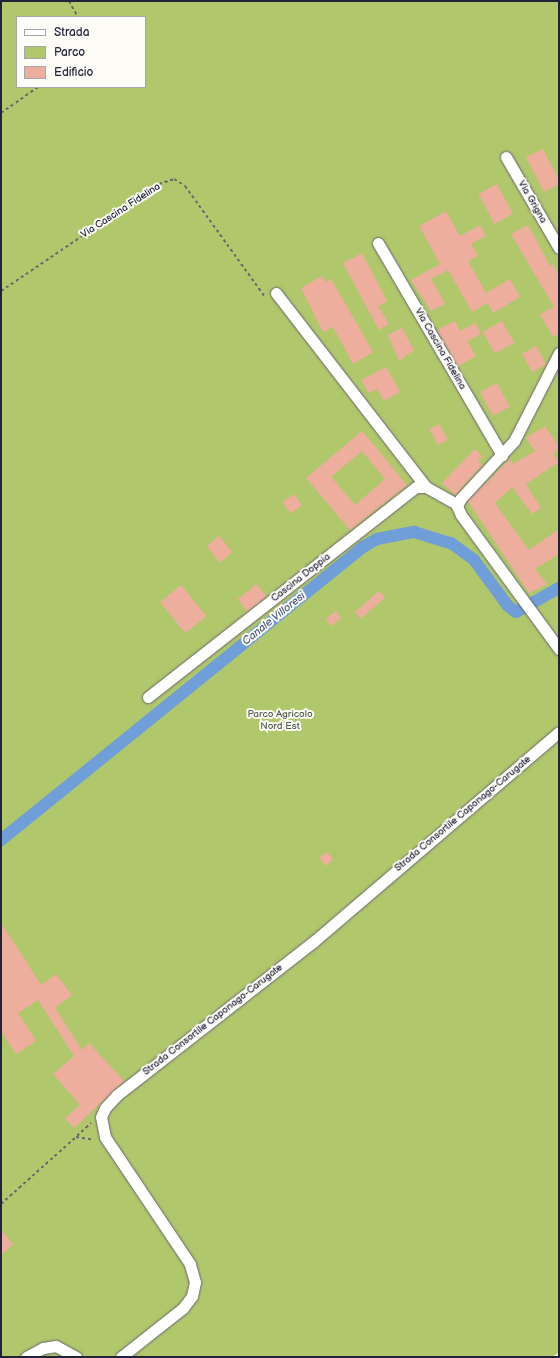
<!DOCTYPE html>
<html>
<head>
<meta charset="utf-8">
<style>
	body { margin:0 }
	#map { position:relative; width:560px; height:1358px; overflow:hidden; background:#f4e9d2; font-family:"Balsamiq Sans",sans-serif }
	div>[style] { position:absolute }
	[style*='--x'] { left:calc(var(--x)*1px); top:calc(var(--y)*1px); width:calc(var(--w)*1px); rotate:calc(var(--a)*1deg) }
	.green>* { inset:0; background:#b0c76c }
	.canal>* { height:12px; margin:-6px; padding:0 6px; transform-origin:6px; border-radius:6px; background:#709ed8 }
	.building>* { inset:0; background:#edae9e; transform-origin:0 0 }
	.path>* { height:2px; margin-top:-1px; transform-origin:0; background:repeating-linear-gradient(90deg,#6c6870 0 3px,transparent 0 6px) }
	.roads { filter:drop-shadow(0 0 1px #6c6870) drop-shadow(0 0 1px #6c6870) }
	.minor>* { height:11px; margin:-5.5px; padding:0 5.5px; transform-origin:5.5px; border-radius:5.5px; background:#fff }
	span { translate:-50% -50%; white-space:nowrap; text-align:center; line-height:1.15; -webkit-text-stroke:4px #fdfcf7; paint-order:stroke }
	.street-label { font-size:10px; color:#22223b }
	.park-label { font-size:10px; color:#545c4c }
	.water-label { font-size:11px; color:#455a82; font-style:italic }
	.frame { position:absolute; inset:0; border:2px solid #22223b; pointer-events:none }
	.legend { position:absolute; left:16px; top:16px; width:130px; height:72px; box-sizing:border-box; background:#fdfcf7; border:1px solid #a5a5ac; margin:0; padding:5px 7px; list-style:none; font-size:12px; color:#22223b }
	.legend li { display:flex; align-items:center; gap:8px; height:20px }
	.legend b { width:20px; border:1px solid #a5a5ac }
</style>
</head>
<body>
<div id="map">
	<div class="green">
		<i style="clip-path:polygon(evenodd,1px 1px,559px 1px,559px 1352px,552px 1357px,1px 1357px,1px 1px,17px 17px,145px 17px,145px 87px,17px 87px,17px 17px)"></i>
	</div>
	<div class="canal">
		<i style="--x:1;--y:840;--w:466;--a:-39"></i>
		<i style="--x:363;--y:547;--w:16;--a:-30"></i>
		<i style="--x:377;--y:539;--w:38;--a:-11"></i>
		<i style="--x:414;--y:532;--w:39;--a:17"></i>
		<i style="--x:451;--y:543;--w:29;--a:36"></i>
		<i style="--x:474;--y:560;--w:57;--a:53.5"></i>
		<i style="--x:508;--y:606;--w:10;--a:37"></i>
		<i style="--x:516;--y:612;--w:49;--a:-29.2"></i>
	</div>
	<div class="building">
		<i style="clip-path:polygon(543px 149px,559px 180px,559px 184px,544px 192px,526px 157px)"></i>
		<i style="left:497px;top:184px;width:34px;height:21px;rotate:62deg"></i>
		<i style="clip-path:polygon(446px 211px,460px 236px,480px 225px,486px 236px,471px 244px,478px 256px,468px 261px,486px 293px,510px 279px,520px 297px,493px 313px,488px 303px,472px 312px,448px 270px,431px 279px,445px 304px,431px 311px,411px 280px,440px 264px,419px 226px)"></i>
		<i style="clip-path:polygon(528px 225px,550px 266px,553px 264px,559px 276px,559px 333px,553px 337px,540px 314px,554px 307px,511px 234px)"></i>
		<i style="clip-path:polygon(362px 253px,387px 301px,378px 306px,389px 324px,379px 330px,343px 263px)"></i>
		<i style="clip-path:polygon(322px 276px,326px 282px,331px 279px,373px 352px,353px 364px,333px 327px,323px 332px,301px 288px)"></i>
		<i style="clip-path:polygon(455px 321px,460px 331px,475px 323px,481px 334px,467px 341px,476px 356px,458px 366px,437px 330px)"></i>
		<i style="left:502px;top:321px;width:25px;height:22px;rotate:61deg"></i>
		<i style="clip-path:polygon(402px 328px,414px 350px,399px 361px,388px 335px)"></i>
		<i style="left:536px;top:346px;width:21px;height:16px;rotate:61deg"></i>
		<i style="clip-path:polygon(386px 367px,400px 392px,384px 401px,377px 389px,369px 393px,361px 380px)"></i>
		<i style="left:497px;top:383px;width:27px;height:19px;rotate:62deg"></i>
		<i style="left:439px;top:424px;width:18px;height:11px;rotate:61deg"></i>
		<i style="clip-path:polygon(545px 426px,559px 447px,553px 454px,559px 462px,526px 484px,541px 508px,532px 514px,512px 487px,495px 503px,529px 550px,559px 529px,559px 554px,535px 569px,547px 584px,529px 593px,468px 501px,510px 459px,513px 464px,535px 451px,526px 438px)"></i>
		<i style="clip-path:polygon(evenodd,362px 431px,407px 485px,350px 530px,306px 478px,362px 431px,362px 451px,385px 479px,355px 505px,331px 477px,362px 451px)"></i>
		<i style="clip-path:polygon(475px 449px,483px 457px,478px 461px,482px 465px,455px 495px,442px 483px)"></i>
		<i style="left:294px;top:494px;width:14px;height:14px;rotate:56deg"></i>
		<i style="left:219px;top:536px;width:21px;height:16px;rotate:51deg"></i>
		<i style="left:256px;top:584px;width:16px;height:24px;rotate:50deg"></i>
		<i style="left:181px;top:585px;width:40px;height:27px;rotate:51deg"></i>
		<i style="left:379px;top:591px;width:9px;height:32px;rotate:49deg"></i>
		<i style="left:336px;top:611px;width:9px;height:13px;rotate:54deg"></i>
		<i style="clip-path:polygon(327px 852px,333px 859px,326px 866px,319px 858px)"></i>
		<i style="clip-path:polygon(1px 923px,41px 985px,56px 974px,72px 995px,55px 1008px,82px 1050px,89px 1043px,124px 1081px,74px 1128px,65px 1118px,80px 1105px,53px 1074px,74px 1056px,38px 1000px,18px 1013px,36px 1041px,16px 1054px,1px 1031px)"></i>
		<i style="clip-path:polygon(1px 1230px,13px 1244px,1px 1255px)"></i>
	</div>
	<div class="path">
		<i style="--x:69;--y:1;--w:18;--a:61"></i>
		<i style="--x:1;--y:113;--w:45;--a:-35.1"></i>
		<i style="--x:1;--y:291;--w:191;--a:-34.1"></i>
		<i style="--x:159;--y:184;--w:16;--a:-18"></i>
		<i style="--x:174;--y:179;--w:13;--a:32"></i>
		<i style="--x:185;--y:186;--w:137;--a:54.2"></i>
		<i style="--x:77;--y:1136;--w:19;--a:-43"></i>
		<i style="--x:1;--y:1204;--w:101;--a:-41.8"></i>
		<i style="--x:76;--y:1137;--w:18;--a:9"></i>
	</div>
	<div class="roads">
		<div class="minor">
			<i style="--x:506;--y:157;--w:105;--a:59.8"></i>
			<i style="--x:378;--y:243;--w:246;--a:59.7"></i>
			<i style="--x:276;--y:293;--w:245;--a:52.3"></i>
			<i style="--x:559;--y:353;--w:99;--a:117.1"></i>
			<i style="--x:514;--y:441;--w:78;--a:132.9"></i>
			<i style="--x:461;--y:498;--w:9;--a:117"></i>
			<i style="--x:457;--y:506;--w:10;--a:66"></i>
			<i style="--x:461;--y:515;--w:166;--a:53.8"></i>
			<i style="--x:148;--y:697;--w:340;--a:-38.1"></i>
			<i style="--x:416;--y:487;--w:10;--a:0"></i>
			<i style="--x:426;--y:487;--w:35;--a:29"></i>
			<i style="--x:26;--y:1357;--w:19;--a:-28"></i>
			<i style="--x:43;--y:1348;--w:13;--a:-9"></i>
			<i style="--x:56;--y:1346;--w:23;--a:29"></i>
			<i style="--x:121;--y:1357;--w:79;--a:-38.3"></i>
			<i style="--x:183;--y:1308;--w:15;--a:-53"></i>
			<i style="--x:192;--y:1296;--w:14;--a:-78"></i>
			<i style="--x:195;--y:1282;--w:19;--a:-106"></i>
			<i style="--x:190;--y:1264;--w:153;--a:-123.8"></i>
			<i style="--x:105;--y:1137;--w:20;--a:-101"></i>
			<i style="--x:101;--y:1117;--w:10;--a:-66"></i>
			<i style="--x:105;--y:1108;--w:18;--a:-47"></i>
			<i style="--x:117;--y:1095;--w:249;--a:-38"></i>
			<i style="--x:313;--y:942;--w:323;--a:-40.5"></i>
		</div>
	</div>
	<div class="street-label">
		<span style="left:532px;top:202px;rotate:60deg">Via Grigna</span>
		<span style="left:121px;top:211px;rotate:-33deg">Via Cascina Fidelina</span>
		<span style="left:440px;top:349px;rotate:60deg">Via Cascina Fidelina</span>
		<span style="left:301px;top:578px;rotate:-38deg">Cascina Doppia</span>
		<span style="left:463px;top:814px;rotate:-40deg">Strada Consortile Caponago-Carugate</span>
		<span style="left:213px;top:1020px;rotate:-38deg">Strada Consortile Caponago-Carugate</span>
	</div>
	<div class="park-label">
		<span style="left:280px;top:720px">Parco Agricolo<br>Nord Est</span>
	</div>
	<div class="water-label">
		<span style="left:274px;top:619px;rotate:-39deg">Canale Villoresi</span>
	</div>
	<div class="frame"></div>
	<ul class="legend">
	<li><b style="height:5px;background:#fff"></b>Strada</li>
	<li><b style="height:11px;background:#b0c76c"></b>Parco</li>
	<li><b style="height:11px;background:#edae9e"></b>Edificio</li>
	</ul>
</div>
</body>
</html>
